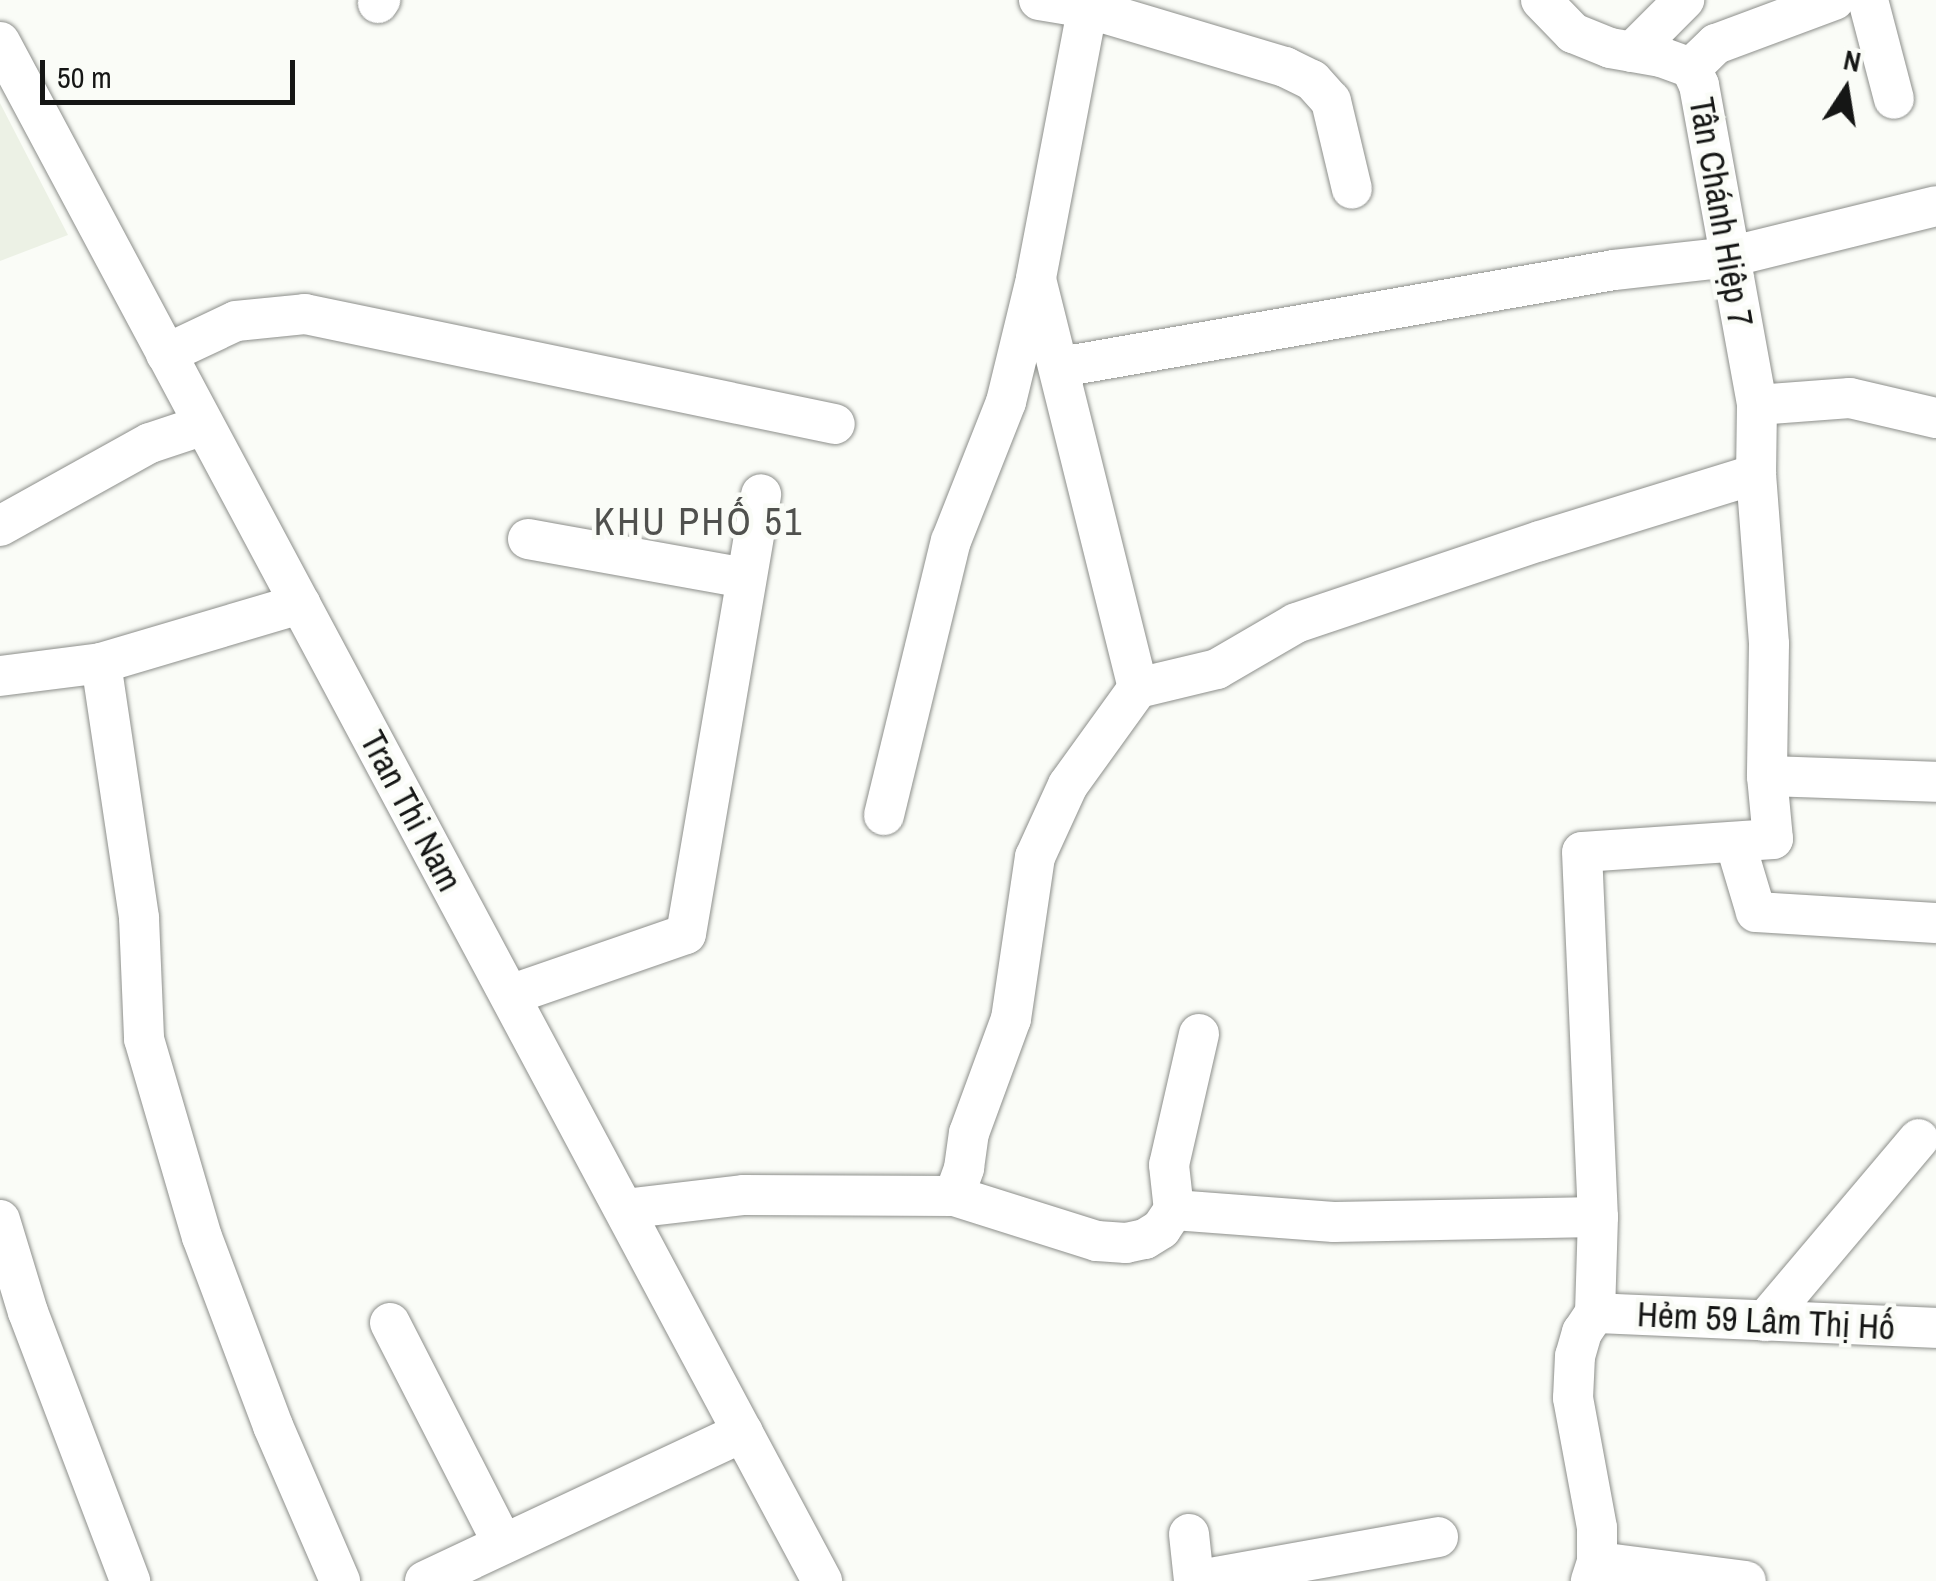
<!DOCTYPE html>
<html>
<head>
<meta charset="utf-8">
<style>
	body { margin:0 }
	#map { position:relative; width:1936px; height:1581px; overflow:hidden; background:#fafcf7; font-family:"Archivo Narrow",sans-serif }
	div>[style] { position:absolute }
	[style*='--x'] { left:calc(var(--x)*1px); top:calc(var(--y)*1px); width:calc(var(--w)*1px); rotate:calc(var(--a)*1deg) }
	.built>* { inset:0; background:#ecf1e5 }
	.roads { filter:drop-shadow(0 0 2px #8d8f8b) drop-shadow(0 0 2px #8d8f8b) }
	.minor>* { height:40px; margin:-20px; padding:0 20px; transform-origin:20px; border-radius:20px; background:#fff }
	span { translate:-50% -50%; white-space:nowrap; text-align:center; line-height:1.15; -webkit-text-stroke:9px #fafcf7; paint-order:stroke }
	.street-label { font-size:35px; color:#151615 }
	.neighbourhood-label { font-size:38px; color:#50514e; letter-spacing:2.5px }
	.north { position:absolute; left:1796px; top:40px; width:100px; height:100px; -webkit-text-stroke:8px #fafcf7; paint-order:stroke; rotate:12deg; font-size:28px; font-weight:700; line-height:40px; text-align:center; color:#151615 }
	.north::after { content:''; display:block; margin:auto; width:35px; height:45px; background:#151615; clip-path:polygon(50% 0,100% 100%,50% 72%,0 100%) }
	.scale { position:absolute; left:40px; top:60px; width:255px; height:45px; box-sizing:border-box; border:5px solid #151615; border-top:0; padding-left:12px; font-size:30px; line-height:35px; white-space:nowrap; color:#151615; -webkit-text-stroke:8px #fafcf7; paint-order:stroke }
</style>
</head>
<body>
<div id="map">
	<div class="built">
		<i style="clip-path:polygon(0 103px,68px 235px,0 261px)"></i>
	</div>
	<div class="roads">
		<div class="minor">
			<i style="--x:1039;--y:0;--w:49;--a:9.5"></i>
			<i style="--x:1087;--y:8;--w:207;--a:16.6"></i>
			<i style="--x:1285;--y:67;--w:30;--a:26"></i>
			<i style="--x:1312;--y:80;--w:28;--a:48"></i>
			<i style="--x:1331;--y:101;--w:90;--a:76.6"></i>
			<i style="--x:1089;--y:0;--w:284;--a:100.8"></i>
			<i style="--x:1036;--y:279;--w:422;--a:76"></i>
			<i style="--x:1541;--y:0;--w:46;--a:45.9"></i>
			<i style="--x:1573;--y:33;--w:40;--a:22"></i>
			<i style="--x:1610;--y:48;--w:52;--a:10"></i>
			<i style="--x:1661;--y:57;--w:32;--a:20"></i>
			<i style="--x:1691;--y:68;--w:19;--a:65"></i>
			<i style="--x:1699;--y:85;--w:325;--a:79.7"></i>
			<i style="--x:1757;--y:405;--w:69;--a:90.8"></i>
			<i style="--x:1756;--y:474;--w:170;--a:85.6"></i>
			<i style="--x:1769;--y:644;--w:132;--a:90.9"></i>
			<i style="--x:1767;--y:776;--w:63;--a:84.6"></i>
			<i style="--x:1773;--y:839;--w:191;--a:176.1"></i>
			<i style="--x:1582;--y:852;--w:365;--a:87.5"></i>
			<i style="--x:1598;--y:1217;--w:96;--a:91.8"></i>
			<i style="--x:1595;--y:1313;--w:23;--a:124"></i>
			<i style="--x:1582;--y:1332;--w:25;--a:106"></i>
			<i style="--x:1575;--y:1356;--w:42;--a:92.7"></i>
			<i style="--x:1573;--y:1398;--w:132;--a:79.5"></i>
			<i style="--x:1597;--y:1528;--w:34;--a:90"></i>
			<i style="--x:1597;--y:1562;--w:20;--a:108"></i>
			<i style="--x:1868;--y:0;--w:102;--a:75.3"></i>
			<i style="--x:378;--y:3;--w:4;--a:-56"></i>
			<i style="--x:0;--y:42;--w:1745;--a:61.89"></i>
			<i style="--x:1632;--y:52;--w:74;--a:-45"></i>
			<i style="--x:1691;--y:68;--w:35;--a:-44"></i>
			<i style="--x:1716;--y:44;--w:126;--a:-20.4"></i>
			<i style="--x:166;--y:354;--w:77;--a:-25.2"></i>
			<i style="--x:236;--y:321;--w:69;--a:-5.8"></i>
			<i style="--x:305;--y:314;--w:541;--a:11.73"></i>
			<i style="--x:1061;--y:367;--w:561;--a:-9.95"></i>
			<i style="--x:1614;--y:270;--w:116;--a:-6.4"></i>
			<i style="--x:1729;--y:257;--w:213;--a:-13.8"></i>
			<i style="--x:1757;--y:405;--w:93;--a:-4.3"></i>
			<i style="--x:1850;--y:398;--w:88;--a:13.1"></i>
			<i style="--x:0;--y:526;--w:171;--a:-29"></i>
			<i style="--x:150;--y:443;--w:57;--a:-18.4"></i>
			<i style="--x:528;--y:539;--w:220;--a:10.2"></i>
			<i style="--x:101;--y:663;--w:258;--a:81.5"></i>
			<i style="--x:139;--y:918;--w:121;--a:87.6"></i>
			<i style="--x:144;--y:1039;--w:206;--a:73.7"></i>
			<i style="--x:202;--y:1237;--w:202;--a:69.4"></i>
			<i style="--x:273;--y:1426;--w:169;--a:66.6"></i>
			<i style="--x:0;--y:676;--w:102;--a:-7.3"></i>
			<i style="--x:101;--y:663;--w:208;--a:-16.5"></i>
			<i style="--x:1767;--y:776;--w:169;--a:2"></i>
			<i style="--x:884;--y:815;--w:282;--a:-76.3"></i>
			<i style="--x:951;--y:541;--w:149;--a:-68.4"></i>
			<i style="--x:1006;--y:402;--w:122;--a:-76.3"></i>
			<i style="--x:1735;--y:842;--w:73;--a:73.3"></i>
			<i style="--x:1756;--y:912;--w:180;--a:3.5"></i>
			<i style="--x:510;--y:995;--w:186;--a:-19.1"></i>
			<i style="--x:686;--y:934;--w:446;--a:-80.3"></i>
			<i style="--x:1199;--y:1034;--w:134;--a:102.9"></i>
			<i style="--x:1169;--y:1165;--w:45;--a:83.7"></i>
			<i style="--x:1174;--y:1210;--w:160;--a:4.3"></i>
			<i style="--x:1334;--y:1222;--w:264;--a:-1.1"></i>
			<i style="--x:954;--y:1196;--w:150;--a:17.5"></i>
			<i style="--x:1097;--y:1241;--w:29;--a:4"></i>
			<i style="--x:1126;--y:1243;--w:19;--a:-12"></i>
			<i style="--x:1145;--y:1239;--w:19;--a:-32"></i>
			<i style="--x:1161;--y:1229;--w:23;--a:-56"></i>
			<i style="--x:624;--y:1209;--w:121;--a:-6.7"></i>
			<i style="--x:744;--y:1195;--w:210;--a:0.3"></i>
			<i style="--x:954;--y:1196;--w:30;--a:-70"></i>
			<i style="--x:964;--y:1168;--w:35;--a:-82"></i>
			<i style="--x:969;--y:1133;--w:121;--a:-69.8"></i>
			<i style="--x:1011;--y:1019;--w:164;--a:-81.6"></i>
			<i style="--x:1035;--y:857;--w:79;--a:-65.4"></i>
			<i style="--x:1068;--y:785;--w:120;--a:-54.2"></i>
			<i style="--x:1138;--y:688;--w:81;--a:-13.5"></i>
			<i style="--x:1217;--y:669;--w:91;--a:-30.2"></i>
			<i style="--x:1296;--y:623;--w:257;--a:-18.6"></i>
			<i style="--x:1540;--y:541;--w:226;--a:-17.2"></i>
			<i style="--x:0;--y:1220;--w:96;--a:73.1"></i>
			<i style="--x:28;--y:1312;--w:288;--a:69.2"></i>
			<i style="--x:1595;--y:1313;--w:341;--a:2.5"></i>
			<i style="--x:1765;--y:1321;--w:238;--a:-49.8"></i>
			<i style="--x:390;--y:1323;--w:248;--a:62.9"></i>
			<i style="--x:1189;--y:1534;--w:47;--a:83.9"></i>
			<i style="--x:1194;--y:1581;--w:248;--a:-10.2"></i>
			<i style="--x:1597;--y:1562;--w:150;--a:7.3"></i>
			<i style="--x:425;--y:1581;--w:351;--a:-25.1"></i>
		</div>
	</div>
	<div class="street-label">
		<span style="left:1721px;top:212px;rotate:80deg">Tân Chánh Hiệp 7</span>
		<span style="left:411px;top:811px;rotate:62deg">Tran Thi Nam</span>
		<span style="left:1766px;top:1321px;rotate:3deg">Hẻm 59 Lâm Thị Hố</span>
	</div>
	<div class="neighbourhood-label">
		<span style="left:699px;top:522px">KHU PHỐ 51</span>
	</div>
	<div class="north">N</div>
	<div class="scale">50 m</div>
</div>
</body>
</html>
